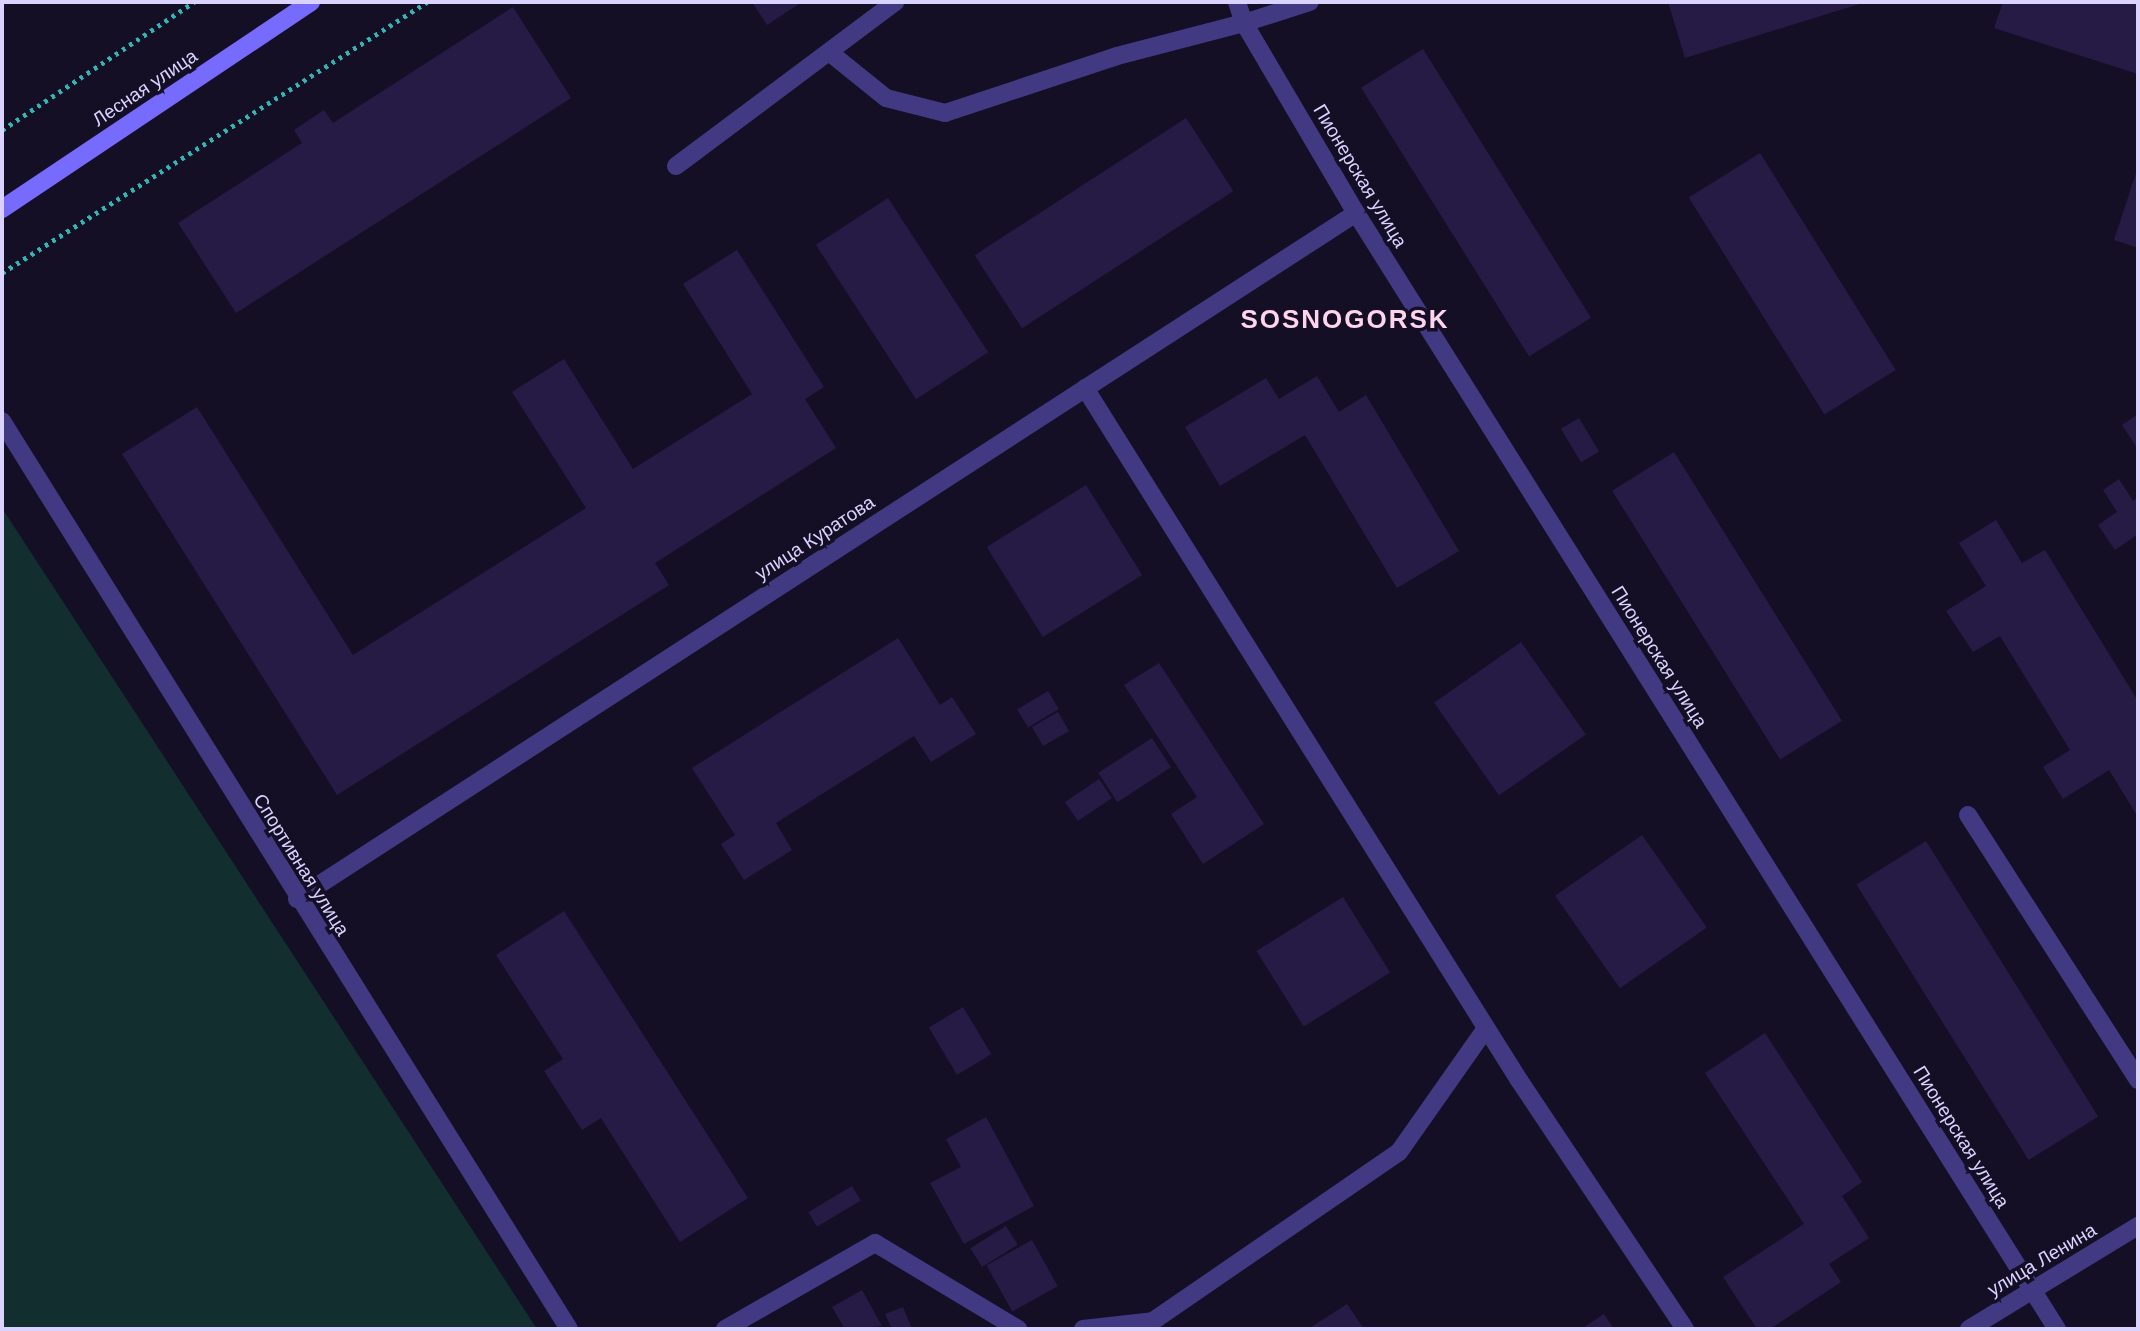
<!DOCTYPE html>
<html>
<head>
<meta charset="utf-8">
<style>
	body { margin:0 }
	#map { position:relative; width:2140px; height:1331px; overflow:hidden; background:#140f25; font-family:Helvetica,sans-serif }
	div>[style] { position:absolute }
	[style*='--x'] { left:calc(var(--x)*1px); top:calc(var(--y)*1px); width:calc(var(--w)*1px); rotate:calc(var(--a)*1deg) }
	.green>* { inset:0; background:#122e2f }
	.building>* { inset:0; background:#261b45; transform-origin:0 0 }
	.path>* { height:4.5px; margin-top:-2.25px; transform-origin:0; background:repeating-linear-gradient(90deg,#30b5b4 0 3.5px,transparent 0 8.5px) }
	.lane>* { height:18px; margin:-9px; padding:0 9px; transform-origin:9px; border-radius:9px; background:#413a83 }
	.street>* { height:18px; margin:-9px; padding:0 9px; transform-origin:9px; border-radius:9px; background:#413a83 }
	.secondary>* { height:18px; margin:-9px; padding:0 9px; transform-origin:9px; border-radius:9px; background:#776bfd }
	span { translate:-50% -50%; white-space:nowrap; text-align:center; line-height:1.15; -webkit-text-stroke:7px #140f25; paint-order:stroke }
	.street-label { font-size:19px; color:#dad3ff }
	.district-label { font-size:26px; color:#ffd5ed; font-weight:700; letter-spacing:2px }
	.frame { position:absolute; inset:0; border:4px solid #dad3ff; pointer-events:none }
</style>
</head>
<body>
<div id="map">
	<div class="green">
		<i style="clip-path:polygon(2px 508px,537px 1329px,2px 1329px)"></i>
	</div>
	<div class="building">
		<i style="clip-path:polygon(752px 2px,802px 2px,767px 25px)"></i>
		<i style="clip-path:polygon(1668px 2px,1866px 2px,1685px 58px)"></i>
		<i style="clip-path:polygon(2003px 2px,2138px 2px,2138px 74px,1994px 28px)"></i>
		<i style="clip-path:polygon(513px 7px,571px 98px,236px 313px,178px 223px,302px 143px,294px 130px,324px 110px,333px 123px)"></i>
		<i style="left:1423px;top:49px;width:317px;height:73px;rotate:58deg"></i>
		<i style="left:1186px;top:118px;width:87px;height:252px;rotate:57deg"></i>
		<i style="left:1760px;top:153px;width:256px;height:84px;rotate:58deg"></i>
		<i style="clip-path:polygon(2138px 167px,2138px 248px,2114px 240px)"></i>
		<i style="left:888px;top:198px;width:184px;height:86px;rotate:57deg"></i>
		<i style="clip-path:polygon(737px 250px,824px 387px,805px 399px,836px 448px,655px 563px,669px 585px,337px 795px,122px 454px,197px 407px,353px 655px,586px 508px,512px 392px,564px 359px,633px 469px,752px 394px,683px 284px)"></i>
		<i style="clip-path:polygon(1317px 376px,1339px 412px,1366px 395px,1459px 551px,1397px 588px,1305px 435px,1220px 486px,1185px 427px,1266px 378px,1279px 399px)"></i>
		<i style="clip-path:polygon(2138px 414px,2138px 449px,2122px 425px)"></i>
		<i style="left:1579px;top:418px;width:39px;height:21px;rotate:59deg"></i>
		<i style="left:1674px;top:452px;width:317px;height:73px;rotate:58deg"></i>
		<i style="clip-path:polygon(2119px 479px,2133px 501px,2138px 497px,2138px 534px,2115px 550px,2098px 525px,2117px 512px,2103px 490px)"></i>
		<i style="left:1086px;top:485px;width:106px;height:117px;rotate:58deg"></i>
		<i style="clip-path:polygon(1996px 520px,2022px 563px,2045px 550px,2138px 701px,2138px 817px,2109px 770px,2063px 799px,2043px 767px,2070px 750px,2000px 636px,1973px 652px,1946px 611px,1986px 586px,1959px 543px)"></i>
		<i style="clip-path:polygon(898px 638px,940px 705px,952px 697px,976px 734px,931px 762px,914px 736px,776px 823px,792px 850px,744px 880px,721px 844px,735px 835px,692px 768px)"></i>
		<i style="left:1521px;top:642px;width:113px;height:106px;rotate:55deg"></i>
		<i style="clip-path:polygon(1159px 663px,1264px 824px,1203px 864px,1171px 814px,1197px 797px,1124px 685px)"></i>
		<i style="left:1048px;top:691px;width:21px;height:36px;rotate:59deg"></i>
		<i style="left:1058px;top:712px;width:22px;height:30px;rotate:60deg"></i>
		<i style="left:1152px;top:738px;width:35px;height:64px;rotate:57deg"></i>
		<i style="left:1099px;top:779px;width:23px;height:41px;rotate:56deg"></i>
		<i style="left:1642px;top:835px;width:113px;height:106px;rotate:55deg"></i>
		<i style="left:1926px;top:841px;width:325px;height:82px;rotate:58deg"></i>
		<i style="left:1343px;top:897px;width:89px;height:102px;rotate:58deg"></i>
		<i style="clip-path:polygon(564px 911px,748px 1198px,680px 1242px,601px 1118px,582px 1130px,544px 1071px,563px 1059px,496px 955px)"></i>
		<i style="left:963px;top:1007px;width:55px;height:40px;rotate:59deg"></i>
		<i style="clip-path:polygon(1765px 1033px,1862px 1182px,1842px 1196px,1869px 1238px,1829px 1264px,1841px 1282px,1770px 1329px,1757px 1329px,1723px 1277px,1804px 1224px,1705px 1073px)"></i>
		<i style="clip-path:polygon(986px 1117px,1034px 1206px,964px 1244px,930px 1183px,961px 1167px,946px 1139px)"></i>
		<i style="left:852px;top:1186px;width:17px;height:51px;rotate:59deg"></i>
		<i style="left:1006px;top:1226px;width:22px;height:42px;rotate:58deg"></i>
		<i style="left:1032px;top:1240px;width:53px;height:52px;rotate:61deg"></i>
		<i style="clip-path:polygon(862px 1290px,882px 1326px,845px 1329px,832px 1307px)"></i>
		<i style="clip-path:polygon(1347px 1304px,1364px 1329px,1308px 1329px)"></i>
		<i style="clip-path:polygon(903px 1307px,912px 1329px,892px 1329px,885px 1314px)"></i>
		<i style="clip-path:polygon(1604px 1314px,1614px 1329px,1581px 1329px)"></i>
	</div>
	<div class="path">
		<i style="--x:2;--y:130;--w:231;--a:-33.7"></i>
		<i style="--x:2;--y:273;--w:504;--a:-32.52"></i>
	</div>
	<div class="lane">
		<i style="--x:829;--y:52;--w:73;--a:38.9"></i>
		<i style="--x:886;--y:98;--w:61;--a:14.3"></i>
		<i style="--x:945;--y:113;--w:181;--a:-18.3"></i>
		<i style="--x:1117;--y:56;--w:131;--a:-14.6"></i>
		<i style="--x:676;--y:166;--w:274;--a:-36.8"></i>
		<i style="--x:1085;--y:388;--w:817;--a:57.91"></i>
		<i style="--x:1519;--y:1080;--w:299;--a:56.3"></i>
		<i style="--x:1968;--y:815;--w:315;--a:57.3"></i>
		<i style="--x:725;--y:1329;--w:173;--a:-29.8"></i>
		<i style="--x:875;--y:1243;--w:167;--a:31"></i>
		<i style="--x:1083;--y:1329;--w:70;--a:-6.5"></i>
		<i style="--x:1153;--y:1321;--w:298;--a:-34.5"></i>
		<i style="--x:1399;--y:1152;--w:151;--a:-54.9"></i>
	</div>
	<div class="street">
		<i style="--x:1237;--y:2;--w:22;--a:72"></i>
		<i style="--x:1244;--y:23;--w:221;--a:59.5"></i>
		<i style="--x:1356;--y:213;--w:1318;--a:57.87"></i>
		<i style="--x:1244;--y:23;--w:69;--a:-17.7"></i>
		<i style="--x:2;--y:421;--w:1070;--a:58.02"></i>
		<i style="--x:297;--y:899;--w:1262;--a:-32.93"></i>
		<i style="--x:1969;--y:1329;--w:198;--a:-31.4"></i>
	</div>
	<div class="secondary">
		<i style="--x:2;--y:209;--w:372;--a:-33.8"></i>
	</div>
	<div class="street-label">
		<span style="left:145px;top:88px;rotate:-34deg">Лесная улица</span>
		<span style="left:1360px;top:176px;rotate:59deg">Пионерская улица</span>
		<span style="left:815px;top:538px;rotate:-33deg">улица Куратова</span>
		<span style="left:1659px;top:657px;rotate:58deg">Пионерская улица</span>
		<span style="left:301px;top:865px;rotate:58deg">Спортивная улица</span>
		<span style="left:1961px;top:1137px;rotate:58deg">Пионерская улица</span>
		<span style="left:2042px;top:1260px;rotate:-31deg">улица Ленина</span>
	</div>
	<div class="district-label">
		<span style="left:1345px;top:320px">SOSNOGORSK</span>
	</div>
	<div class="frame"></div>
</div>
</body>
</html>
